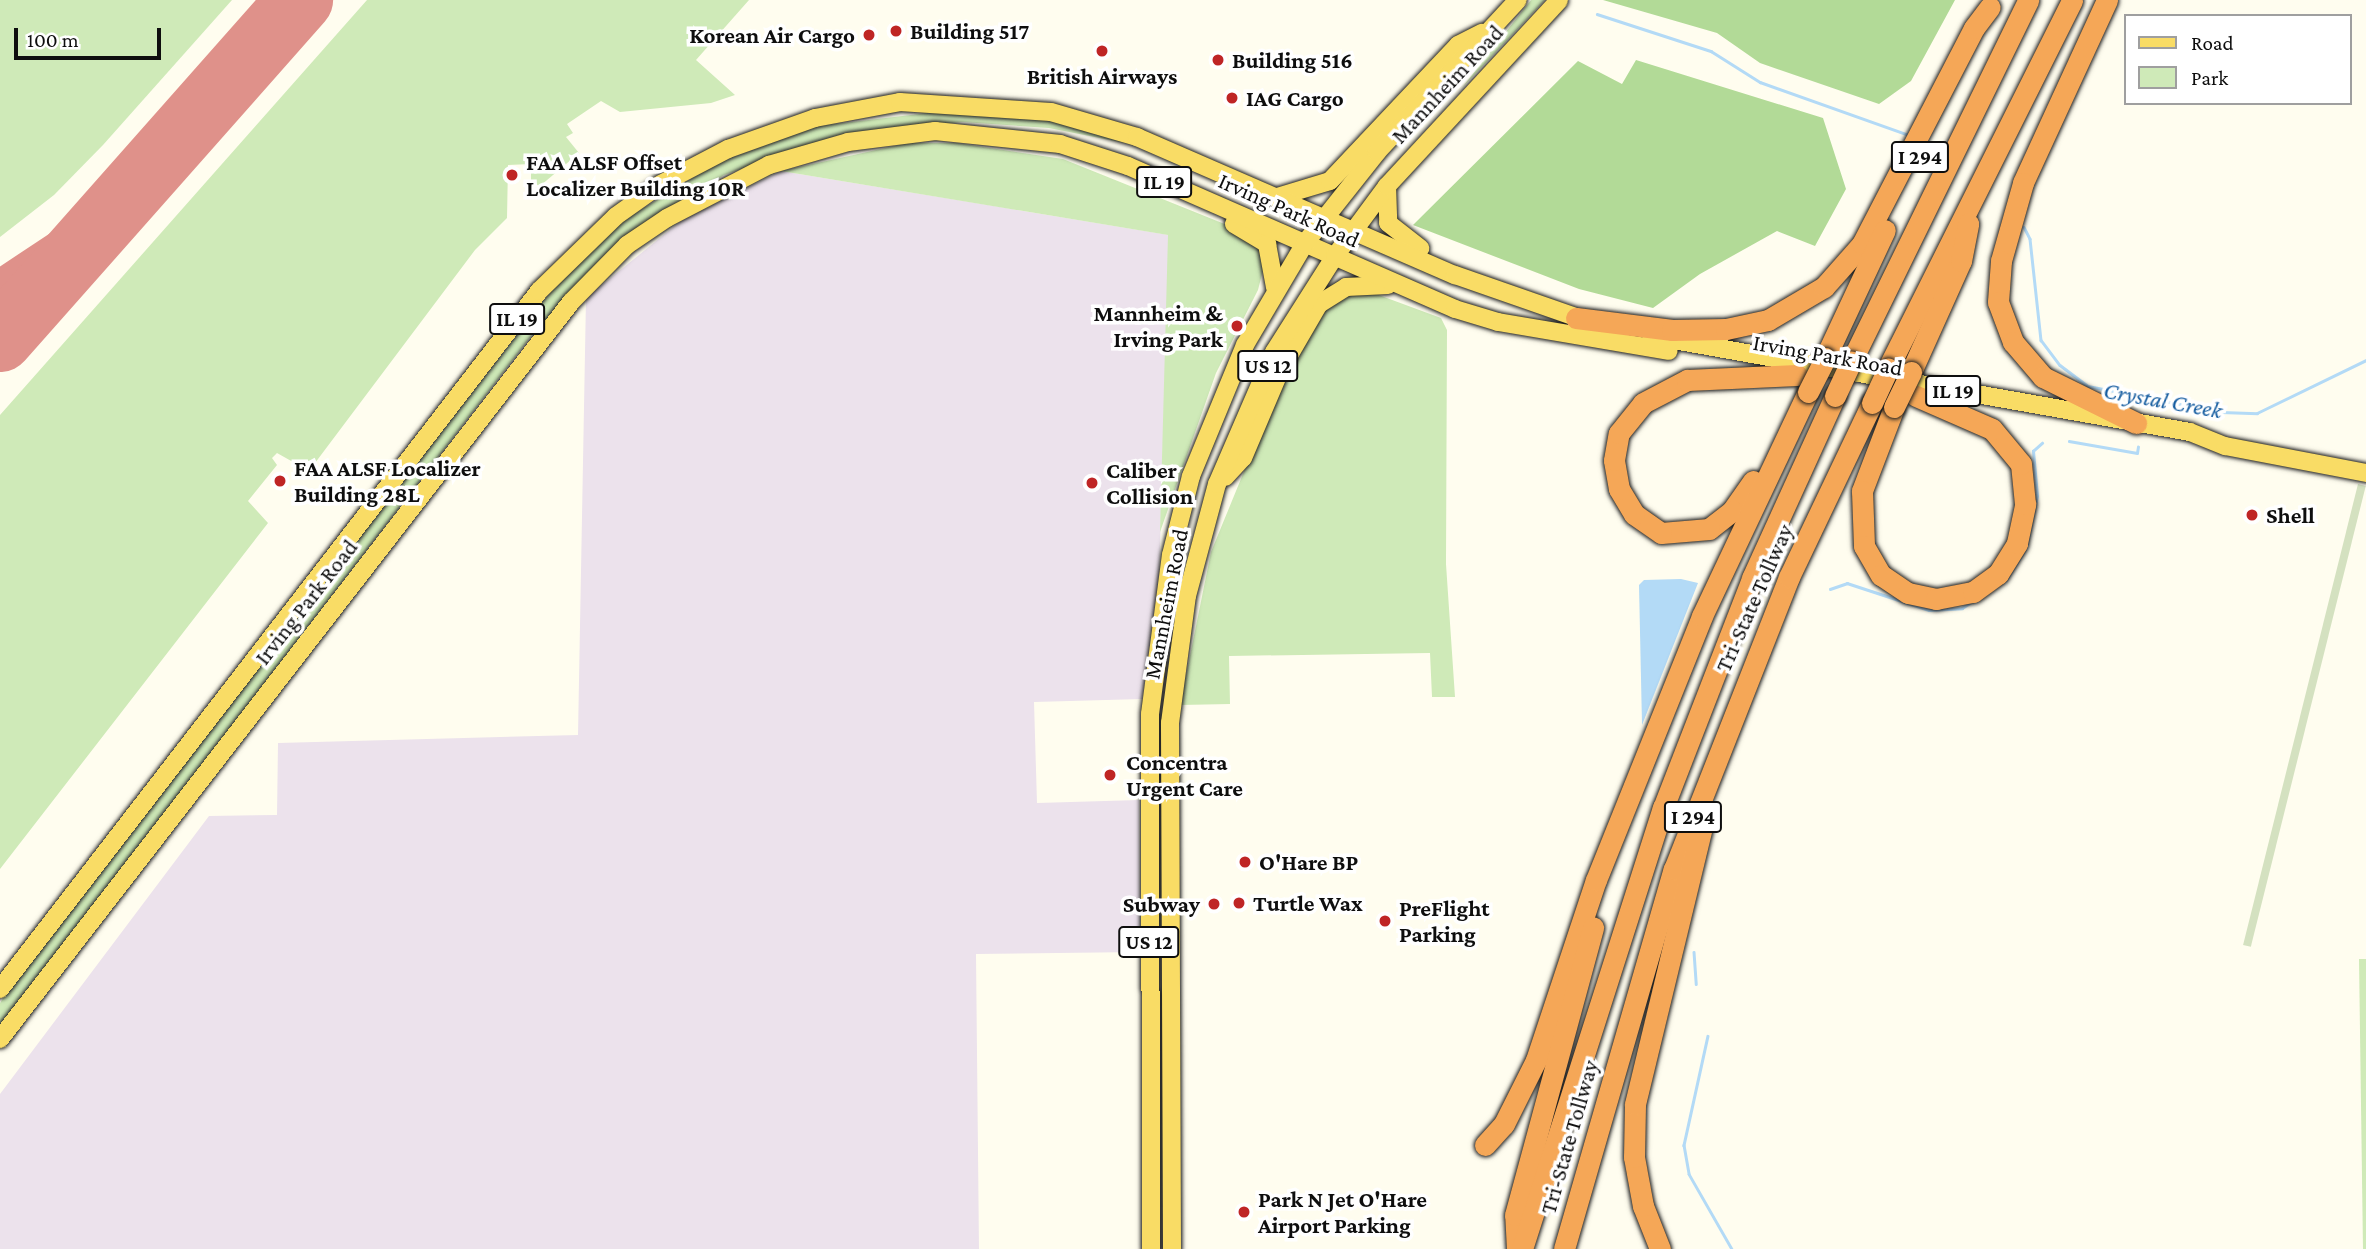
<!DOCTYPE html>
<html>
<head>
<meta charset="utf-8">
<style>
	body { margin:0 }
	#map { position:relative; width:2366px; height:1249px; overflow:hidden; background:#fffdef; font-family:"Crimson Pro",serif }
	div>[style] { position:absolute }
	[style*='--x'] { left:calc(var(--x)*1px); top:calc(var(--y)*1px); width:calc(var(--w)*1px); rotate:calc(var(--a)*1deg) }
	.industrial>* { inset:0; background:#ece2ec }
	.green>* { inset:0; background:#cfeab8 }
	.forest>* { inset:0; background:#b2da97 }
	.cemetery>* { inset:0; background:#d4e1c0; transform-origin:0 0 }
	.water>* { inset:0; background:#b3daf6 }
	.stream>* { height:2.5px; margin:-1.25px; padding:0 1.25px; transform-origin:1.25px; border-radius:1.25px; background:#b3daf6 }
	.taxiway>* { height:26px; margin:-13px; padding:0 13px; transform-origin:13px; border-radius:13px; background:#df918a }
	.runway>* { height:66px; margin:-33px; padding:0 33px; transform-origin:33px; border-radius:33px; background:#df918a }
	.roads { filter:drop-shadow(0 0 2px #1f1f1f) drop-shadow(0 0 2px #1f1f1f) }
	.primary>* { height:18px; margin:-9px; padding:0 9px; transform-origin:9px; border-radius:9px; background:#f9dc65 }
	.highway>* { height:21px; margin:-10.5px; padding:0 10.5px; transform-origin:10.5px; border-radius:10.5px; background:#f5a757 }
	.bridges { filter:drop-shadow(0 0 2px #1f1f1f) drop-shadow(0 0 2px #1f1f1f) }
	.highway-bridge>* { height:21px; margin:-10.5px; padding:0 10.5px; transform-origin:10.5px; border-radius:10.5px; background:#f5a757 }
	.dots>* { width:19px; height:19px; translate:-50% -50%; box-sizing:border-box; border:4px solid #fff; border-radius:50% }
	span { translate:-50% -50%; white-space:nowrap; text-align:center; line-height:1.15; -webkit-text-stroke:7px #fff; paint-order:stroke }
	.shield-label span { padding:2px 5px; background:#fff; border:2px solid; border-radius:5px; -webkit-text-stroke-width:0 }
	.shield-label { font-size:21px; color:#0e0e0e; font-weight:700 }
	.poi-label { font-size:23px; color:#0e0e0e; font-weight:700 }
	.left { translate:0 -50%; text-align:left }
	.right { translate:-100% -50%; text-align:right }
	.street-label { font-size:23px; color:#0e0e0e }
	.water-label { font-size:24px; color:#165da0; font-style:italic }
	.legend { position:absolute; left:2124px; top:14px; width:228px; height:91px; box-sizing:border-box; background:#fff; border:2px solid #9f9f9f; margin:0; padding:9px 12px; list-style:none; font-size:21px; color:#0e0e0e }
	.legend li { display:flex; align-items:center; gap:14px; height:35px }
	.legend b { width:35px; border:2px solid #9f9f9f }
	.scale { position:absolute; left:14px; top:28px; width:147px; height:32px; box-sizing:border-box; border:4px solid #0e0e0e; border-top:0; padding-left:9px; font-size:21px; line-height:24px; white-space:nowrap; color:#0e0e0e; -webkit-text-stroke:5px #fff; paint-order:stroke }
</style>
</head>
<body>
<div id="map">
	<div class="industrial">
		<i style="clip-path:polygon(781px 171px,1169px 235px,1159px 582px,1142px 699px,1034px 702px,1037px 803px,1139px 800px,1140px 952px,976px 954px,979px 1249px,0 1249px,0 1094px,209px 816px,277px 815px,278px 743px,578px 735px,586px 298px,682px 220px)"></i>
	</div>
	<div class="green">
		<i style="clip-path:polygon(0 0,232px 0,103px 145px,54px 195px,0 237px)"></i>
		<i style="clip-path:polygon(367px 0,749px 0,696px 60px,735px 95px,711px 103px,620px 112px,601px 101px,567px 124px,573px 133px,566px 137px,579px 153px,540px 186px,531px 182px,531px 164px,508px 165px,507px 218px,475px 250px,309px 471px,277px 453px,272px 458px,277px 465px,248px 501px,268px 523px,0 869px,0 415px)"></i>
		<i style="clip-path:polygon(1531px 0,1545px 0,1461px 89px,1520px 14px)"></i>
		<i style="clip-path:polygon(953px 110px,1065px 123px,1135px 145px,1049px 128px,962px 122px,839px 135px,724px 175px,621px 241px,535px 331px,0 1027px,0 1003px,9px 989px,559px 281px,621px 222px,717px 163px,818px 126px)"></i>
		<i style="clip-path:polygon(908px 143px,957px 143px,1063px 159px,1247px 233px,1259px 249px,1264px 266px,1258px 290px,1216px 373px,1160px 532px,1168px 235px,781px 171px)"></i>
		<i style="clip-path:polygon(1355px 293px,1376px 294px,1441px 318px,1447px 330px,1446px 564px,1455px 697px,1432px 697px,1430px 653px,1229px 656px,1230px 704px,1180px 705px,1211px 552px,1270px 408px,1316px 320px,1332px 301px)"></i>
		<i style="clip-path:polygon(2359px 959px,2366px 959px,2366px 1249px,2363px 1249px)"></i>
	</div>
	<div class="forest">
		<i style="clip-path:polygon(1603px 0,1955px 0,1911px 81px,1879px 104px,1760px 63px,1717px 33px)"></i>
		<i style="clip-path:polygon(1636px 60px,1823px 118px,1846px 189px,1815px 246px,1777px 231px,1700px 274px,1653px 308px,1579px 289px,1413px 225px,1578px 61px,1622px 84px)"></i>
	</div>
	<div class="cemetery">
		<i style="left:2358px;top:484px;width:8px;height:475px;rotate:14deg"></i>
	</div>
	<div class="water">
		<i style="clip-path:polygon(1681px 579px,1698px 583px,1642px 725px,1639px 585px,1644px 580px)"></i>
	</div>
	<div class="stream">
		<i style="--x:1597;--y:14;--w:120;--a:18"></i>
		<i style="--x:1711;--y:51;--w:58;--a:32.3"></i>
		<i style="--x:1760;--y:82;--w:158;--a:19.6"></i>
		<i style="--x:2024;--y:227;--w:13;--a:63"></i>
		<i style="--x:2030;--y:239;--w:102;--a:83.8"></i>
		<i style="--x:2041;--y:340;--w:31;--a:53"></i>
		<i style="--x:2060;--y:365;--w:35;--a:37"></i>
		<i style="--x:2088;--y:386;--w:136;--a:11.1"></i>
		<i style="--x:2221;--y:412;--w:36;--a:2"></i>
		<i style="--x:2257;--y:413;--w:121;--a:-25.9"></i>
		<i style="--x:2069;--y:441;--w:69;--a:10"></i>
		<i style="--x:2137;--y:453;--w:6;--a:-81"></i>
		<i style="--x:2027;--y:544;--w:49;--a:-78.2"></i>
		<i style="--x:2037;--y:496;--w:45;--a:-95.1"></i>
		<i style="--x:2033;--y:451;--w:12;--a:-42"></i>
		<i style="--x:1830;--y:589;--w:18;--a:-19"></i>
		<i style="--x:1847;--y:583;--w:86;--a:18.2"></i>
		<i style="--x:1929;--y:610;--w:33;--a:-3"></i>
		<i style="--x:1962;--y:608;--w:52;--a:-32.5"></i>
		<i style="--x:2006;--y:580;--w:36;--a:-58"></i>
		<i style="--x:1694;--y:952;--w:32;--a:86"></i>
		<i style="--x:1708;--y:1036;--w:112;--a:102.4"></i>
		<i style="--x:1684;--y:1145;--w:29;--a:80"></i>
		<i style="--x:1689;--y:1174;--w:86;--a:60.2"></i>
	</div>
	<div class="taxiway">
		<i style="--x:0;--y:282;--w:85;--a:-33.5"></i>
		<i style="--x:71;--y:235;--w:125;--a:-41.4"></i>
	</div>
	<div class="runway">
		<i style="--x:0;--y:339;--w:453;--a:-48.5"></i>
	</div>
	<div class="roads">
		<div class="primary">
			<i style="--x:1387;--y:186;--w:37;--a:88"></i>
			<i style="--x:1388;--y:223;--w:41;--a:38"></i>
			<i style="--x:1277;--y:197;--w:55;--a:-16.8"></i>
			<i style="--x:1330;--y:181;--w:187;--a:-46.7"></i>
			<i style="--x:1458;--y:45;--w:27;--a:-27"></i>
			<i style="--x:1234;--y:224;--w:39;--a:31"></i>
			<i style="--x:1267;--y:244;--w:44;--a:79.5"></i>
			<i style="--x:1651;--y:336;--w:547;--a:10.1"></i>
			<i style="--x:2190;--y:432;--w:38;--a:22"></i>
			<i style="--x:2225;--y:446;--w:144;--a:10.8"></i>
			<i style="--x:1225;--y:477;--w:26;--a:-47"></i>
			<i style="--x:1243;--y:458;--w:95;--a:-67"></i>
			<i style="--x:1280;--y:371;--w:78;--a:-59.8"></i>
			<i style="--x:1319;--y:304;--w:32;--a:-32"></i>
			<i style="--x:1346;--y:287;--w:42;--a:-2.7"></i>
			<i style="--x:0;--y:989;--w:882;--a:-52.32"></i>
			<i style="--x:539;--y:291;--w:107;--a:-44.2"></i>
			<i style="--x:616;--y:216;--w:55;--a:-35.4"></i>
			<i style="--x:661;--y:184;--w:76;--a:-27.6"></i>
			<i style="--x:728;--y:149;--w:92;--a:-19.6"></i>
			<i style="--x:815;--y:118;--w:86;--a:-10.7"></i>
			<i style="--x:900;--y:102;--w:151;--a:3.8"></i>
			<i style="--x:1051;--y:112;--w:90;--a:16.2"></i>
			<i style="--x:1137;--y:137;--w:347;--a:23.5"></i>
			<i style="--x:1455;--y:275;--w:143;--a:19.2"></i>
			<i style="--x:0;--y:1039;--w:932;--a:-52.23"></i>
			<i style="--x:571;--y:302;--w:80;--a:-45.5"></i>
			<i style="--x:627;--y:245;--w:48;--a:-34"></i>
			<i style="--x:667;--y:218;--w:115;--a:-27.5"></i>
			<i style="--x:769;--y:165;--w:82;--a:-16.2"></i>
			<i style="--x:848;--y:142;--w:88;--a:-7.2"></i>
			<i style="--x:935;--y:131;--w:126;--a:5.9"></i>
			<i style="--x:1060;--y:144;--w:71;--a:17.9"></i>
			<i style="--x:1128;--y:166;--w:357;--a:23.6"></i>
			<i style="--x:1455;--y:309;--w:45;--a:16.8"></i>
			<i style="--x:1498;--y:322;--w:173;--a:9.6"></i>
			<i style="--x:1151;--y:1249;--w:535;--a:-90.11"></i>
			<i style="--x:1150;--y:714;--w:160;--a:-82.5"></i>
			<i style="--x:1171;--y:555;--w:81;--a:-75.8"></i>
			<i style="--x:1191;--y:476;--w:142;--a:-67.6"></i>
			<i style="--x:1245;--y:345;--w:118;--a:-59.5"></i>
			<i style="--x:1305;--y:243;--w:116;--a:-51.6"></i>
			<i style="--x:1377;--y:152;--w:207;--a:-47.2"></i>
			<i style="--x:1172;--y:1249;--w:526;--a:-90.22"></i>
			<i style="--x:1170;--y:723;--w:128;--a:-82.4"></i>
			<i style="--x:1187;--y:596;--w:116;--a:-75"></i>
			<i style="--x:1217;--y:484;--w:144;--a:-66.6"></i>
			<i style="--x:1274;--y:352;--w:114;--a:-57.6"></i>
			<i style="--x:1335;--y:256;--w:87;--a:-53.4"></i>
			<i style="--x:1387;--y:186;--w:253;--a:-47.2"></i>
		</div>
		<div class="highway">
			<i style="--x:2107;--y:0;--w:201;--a:114.7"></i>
			<i style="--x:2023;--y:183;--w:81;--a:105.8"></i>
			<i style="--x:2001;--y:261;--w:41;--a:94.2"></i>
			<i style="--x:1998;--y:302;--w:43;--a:69.4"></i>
			<i style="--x:2013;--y:342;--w:46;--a:49.4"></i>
			<i style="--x:2043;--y:377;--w:104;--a:26.3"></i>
			<i style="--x:1576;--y:318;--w:97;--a:7.1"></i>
			<i style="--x:1672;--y:330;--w:54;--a:-1.1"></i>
			<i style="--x:1726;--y:329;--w:43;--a:-12.1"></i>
			<i style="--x:1768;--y:320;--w:65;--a:-30.5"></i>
			<i style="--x:1824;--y:287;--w:57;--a:-48.5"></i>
			<i style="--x:1862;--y:244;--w:243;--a:-62.6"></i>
			<i style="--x:1974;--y:28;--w:26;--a:-53"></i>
			<i style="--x:1825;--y:358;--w:141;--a:-64.9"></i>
			<i style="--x:1851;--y:362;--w:403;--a:-63.9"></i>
			<i style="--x:1888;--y:368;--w:411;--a:-63.4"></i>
			<i style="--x:1911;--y:372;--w:122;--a:-65.8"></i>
			<i style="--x:1961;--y:261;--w:38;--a:-79"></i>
			<i style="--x:1894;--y:407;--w:90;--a:110.9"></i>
			<i style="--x:1862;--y:491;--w:55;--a:87.9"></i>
			<i style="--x:1864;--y:546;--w:34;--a:60"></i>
			<i style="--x:1881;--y:575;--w:32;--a:34"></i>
			<i style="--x:1908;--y:593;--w:29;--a:12"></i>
			<i style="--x:1936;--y:599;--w:38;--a:-11"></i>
			<i style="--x:1973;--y:592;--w:31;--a:-36"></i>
			<i style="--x:1998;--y:574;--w:36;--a:-58"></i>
			<i style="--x:2017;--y:543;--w:40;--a:-78"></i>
			<i style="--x:2025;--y:504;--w:40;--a:-95.7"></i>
			<i style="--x:2021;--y:464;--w:45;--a:-129.6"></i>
			<i style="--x:1992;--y:429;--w:83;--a:-156.5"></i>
			<i style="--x:1753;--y:481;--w:37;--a:125"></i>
			<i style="--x:1732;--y:511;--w:29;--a:142"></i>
			<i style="--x:1709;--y:529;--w:48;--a:175.2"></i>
			<i style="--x:1661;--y:533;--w:33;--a:-145"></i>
			<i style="--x:1634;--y:514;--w:29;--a:-121"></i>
			<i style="--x:1619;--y:489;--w:29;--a:-100"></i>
			<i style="--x:1614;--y:460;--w:27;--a:-80"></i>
			<i style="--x:1619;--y:433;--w:38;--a:-51"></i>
			<i style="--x:1643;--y:403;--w:50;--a:-27.6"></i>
			<i style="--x:1687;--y:380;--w:110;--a:-2.6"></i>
			<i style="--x:1485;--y:1145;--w:28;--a:-48"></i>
			<i style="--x:1504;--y:1124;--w:72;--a:-63.4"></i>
			<i style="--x:1536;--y:1060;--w:190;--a:-71.6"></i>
			<i style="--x:1596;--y:880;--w:284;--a:-68.1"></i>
			<i style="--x:1702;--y:616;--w:248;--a:-64.7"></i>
			<i style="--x:1517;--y:1249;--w:34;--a:-93"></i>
			<i style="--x:1515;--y:1215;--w:298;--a:-74.8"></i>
			<i style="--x:1522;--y:1249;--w:463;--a:-72.3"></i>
			<i style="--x:1663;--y:808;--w:247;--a:-68.8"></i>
			<i style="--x:1752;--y:578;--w:200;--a:-65.5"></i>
			<i style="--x:1564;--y:1249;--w:396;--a:-73.9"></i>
			<i style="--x:1674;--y:869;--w:314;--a:-68.5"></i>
			<i style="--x:1789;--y:577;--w:193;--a:-64.5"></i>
			<i style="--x:1660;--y:1249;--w:46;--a:-111.6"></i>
			<i style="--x:1643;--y:1206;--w:50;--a:-100.4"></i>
			<i style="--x:1634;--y:1157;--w:53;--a:-88.9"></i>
			<i style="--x:1635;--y:1104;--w:289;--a:-76.4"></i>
		</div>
	</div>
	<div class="bridges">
		<div class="highway-bridge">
			<i style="--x:1808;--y:392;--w:38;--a:-63"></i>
			<i style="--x:1835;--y:396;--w:38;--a:-65"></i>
			<i style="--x:1872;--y:403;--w:38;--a:-65"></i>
			<i style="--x:1894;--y:407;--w:39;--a:-64"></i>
		</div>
	</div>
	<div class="dots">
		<i style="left:896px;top:31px;background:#bf2525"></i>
		<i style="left:869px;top:35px;background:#bf2525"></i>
		<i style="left:1102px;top:51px;background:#bf2525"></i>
		<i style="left:1218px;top:60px;background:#bf2525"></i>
		<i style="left:1232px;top:98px;background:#bf2525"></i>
		<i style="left:512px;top:175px;background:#bf2525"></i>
		<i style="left:1237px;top:326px;background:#bf2525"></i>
		<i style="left:280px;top:481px;background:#bf2525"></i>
		<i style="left:1092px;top:483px;background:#bf2525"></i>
		<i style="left:2252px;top:515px;background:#bf2525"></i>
		<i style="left:1110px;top:775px;background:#bf2525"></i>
		<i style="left:1245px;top:862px;background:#bf2525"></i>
		<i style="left:1239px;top:903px;background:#bf2525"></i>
		<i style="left:1214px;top:904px;background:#bf2525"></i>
		<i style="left:1385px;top:921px;background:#bf2525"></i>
		<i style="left:1244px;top:1212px;background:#bf2525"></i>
	</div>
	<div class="shield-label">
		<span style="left:1920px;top:157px">I 294</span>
		<span style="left:1164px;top:182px">IL 19</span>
		<span style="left:517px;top:319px">IL 19</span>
		<span style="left:1268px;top:366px">US 12</span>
		<span style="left:1953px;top:391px">IL 19</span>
		<span style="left:1693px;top:817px">I 294</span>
		<span style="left:1149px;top:942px">US 12</span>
	</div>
	<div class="poi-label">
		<span class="left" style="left:910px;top:31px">Building 517</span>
		<span class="right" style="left:855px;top:35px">Korean Air Cargo</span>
		<span class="left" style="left:1232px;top:60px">Building 516</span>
		<span style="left:1102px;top:76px">British Airways</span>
		<span class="left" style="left:1246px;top:98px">IAG Cargo</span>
		<span class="left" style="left:526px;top:175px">FAA ALSF Offset<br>Localizer Building 10R</span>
		<span class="right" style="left:1223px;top:326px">Mannheim &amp;<br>Irving Park</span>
		<span class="left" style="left:294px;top:481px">FAA ALSF Localizer<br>Building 28L</span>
		<span class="left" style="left:1106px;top:483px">Caliber<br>Collision</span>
		<span class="left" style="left:2266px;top:515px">Shell</span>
		<span class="left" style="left:1126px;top:775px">Concentra<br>Urgent Care</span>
		<span class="left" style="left:1259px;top:862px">O'Hare BP</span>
		<span class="left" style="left:1253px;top:903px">Turtle Wax</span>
		<span class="right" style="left:1200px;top:904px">Subway</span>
		<span class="left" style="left:1399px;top:921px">PreFlight<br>Parking</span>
		<span class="left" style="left:1258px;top:1212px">Park N Jet O'Hare<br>Airport Parking</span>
	</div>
	<div class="street-label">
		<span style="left:1447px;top:84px;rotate:-47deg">Mannheim Road</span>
		<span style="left:1289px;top:210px;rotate:24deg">Irving Park Road</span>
		<span style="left:1828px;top:355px;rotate:10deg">Irving Park Road</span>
		<span style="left:1754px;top:598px;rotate:-66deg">Tri-State Tollway</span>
		<span style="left:306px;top:602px;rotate:-52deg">Irving Park Road</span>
		<span style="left:1166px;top:604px;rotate:-79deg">Mannheim Road</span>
		<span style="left:1569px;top:1137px;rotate:-74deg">Tri-State Tollway</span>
	</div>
	<div class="water-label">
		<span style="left:2163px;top:400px;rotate:10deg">Crystal Creek</span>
	</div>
	<ul class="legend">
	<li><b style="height:9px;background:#f9dc65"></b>Road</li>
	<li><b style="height:19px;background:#cfeab8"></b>Park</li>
	</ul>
	<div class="scale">100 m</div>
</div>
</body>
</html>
